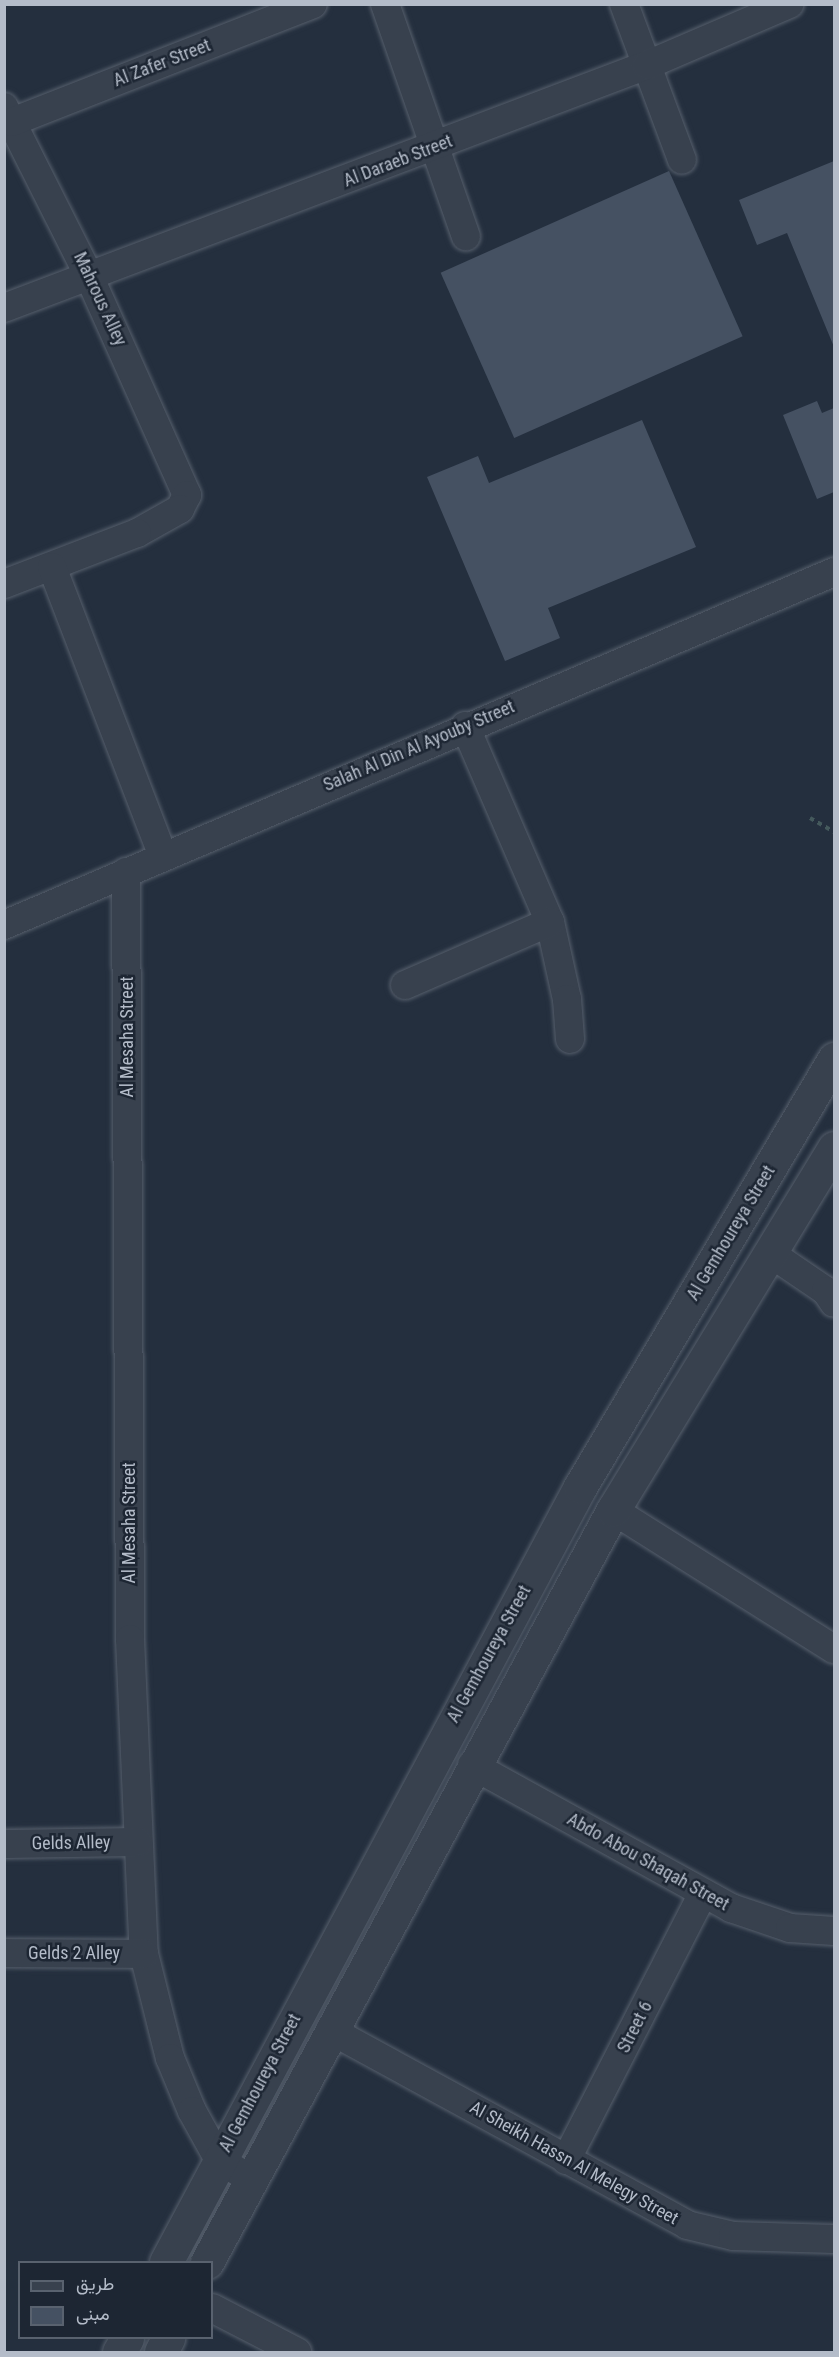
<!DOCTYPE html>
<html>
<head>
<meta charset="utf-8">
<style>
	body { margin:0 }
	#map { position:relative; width:839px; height:2357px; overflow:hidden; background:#242f3e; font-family:"Roboto Condensed",Vazirmatn,sans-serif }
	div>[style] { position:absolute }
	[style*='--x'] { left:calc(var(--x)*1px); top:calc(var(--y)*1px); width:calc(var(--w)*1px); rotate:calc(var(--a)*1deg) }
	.building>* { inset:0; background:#455162; transform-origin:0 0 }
	.path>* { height:4px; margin-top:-2px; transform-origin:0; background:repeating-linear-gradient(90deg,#44595c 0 4.5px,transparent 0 9px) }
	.roads { filter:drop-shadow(0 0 2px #565f6c) drop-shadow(0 0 2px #565f6c) }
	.minor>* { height:28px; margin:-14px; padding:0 14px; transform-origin:14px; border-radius:14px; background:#38414e }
	.tertiary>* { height:33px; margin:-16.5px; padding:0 16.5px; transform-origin:16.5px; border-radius:16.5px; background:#38414e }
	span { translate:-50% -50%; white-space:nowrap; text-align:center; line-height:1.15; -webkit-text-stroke:5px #1d2633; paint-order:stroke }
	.street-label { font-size:18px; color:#b4bcc9 }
	.frame { position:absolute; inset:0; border:6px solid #b4bcc9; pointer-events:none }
	.legend { position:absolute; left:18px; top:2261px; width:195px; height:78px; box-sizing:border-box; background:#1d2633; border:2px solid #59626f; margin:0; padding:8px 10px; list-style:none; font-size:18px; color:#b4bcc9 }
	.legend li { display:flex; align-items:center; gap:12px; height:30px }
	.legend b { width:30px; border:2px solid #59626f }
</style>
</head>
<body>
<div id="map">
	<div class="building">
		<i style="clip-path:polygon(834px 161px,834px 347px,787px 233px,757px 245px,739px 200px)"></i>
		<i style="left:669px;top:171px;width:181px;height:250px;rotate:66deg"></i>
		<i style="clip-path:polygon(817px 401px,822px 413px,834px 408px,834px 492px,817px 499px,783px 415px)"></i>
		<i style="clip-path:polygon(642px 420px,696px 547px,548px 608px,560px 638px,505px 661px,427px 477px,478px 456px,489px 483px)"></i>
	</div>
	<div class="path">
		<i style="--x:810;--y:818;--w:28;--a:30"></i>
	</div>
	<div class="roads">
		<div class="minor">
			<i style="--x:385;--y:4;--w:246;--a:70.8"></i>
			<i style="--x:624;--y:4;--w:166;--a:69.6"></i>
			<i style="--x:4;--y:107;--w:189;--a:63.3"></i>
			<i style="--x:89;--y:276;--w:240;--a:65.9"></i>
			<i style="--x:187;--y:495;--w:16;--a:117"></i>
			<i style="--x:180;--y:509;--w:49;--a:150.8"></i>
			<i style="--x:137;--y:533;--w:142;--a:159"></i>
			<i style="--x:12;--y:122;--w:323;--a:-21.4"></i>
			<i style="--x:4;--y:308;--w:687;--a:-20.7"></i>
			<i style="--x:647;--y:65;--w:155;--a:-23.2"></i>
			<i style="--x:52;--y:567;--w:310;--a:69"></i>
			<i style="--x:465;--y:726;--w:214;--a:66.6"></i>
			<i style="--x:550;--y:922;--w:79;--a:77.6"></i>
			<i style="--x:567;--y:999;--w:40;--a:85.7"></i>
			<i style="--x:126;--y:872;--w:767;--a:89.7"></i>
			<i style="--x:130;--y:1639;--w:315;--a:87.5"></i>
			<i style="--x:144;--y:1954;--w:107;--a:76"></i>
			<i style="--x:170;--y:2058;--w:57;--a:67.5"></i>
			<i style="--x:192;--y:2111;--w:56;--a:61.1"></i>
			<i style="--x:219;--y:2160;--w:37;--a:31"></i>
			<i style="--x:4;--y:925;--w:902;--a:-23.04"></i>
			<i style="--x:405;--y:985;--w:158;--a:-23.5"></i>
			<i style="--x:770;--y:1253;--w:68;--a:34.2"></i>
			<i style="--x:826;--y:1291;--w:14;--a:56"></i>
			<i style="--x:613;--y:1510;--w:261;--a:32.2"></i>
			<i style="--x:472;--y:1765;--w:296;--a:28.9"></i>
			<i style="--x:731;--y:1908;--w:62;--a:18.7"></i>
			<i style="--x:790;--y:1928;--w:44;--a:3.9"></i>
			<i style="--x:4;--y:1844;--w:134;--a:-0.9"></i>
			<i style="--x:4;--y:1953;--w:140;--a:0.4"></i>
			<i style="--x:330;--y:2030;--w:407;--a:28.6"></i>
			<i style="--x:687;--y:2225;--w:47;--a:13.4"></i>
			<i style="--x:733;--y:2236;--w:101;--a:1.7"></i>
			<i style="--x:566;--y:2160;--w:300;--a:-62.8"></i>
			<i style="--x:212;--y:2308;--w:96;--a:27.4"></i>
		</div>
		<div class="tertiary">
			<i style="--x:166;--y:2262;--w:879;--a:-61.89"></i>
			<i style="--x:580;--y:1487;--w:498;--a:-59.3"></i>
			<i style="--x:207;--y:2262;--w:855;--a:-61.64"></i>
			<i style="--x:613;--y:1510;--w:424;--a:-58.6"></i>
			<i style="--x:119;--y:2352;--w:16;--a:-60"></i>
			<i style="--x:161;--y:2352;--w:16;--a:-63"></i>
		</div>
	</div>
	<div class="street-label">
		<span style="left:162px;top:63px;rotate:-21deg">Al Zafer Street</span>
		<span style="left:398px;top:161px;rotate:-21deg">Al Daraeb Street</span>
		<span style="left:100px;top:299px;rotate:65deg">Mahrous Alley</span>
		<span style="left:419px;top:746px;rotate:-23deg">Salah Al Din Al Ayouby Street</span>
		<span style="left:127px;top:1037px;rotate:-90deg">Al Mesaha Street</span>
		<span style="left:731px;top:1233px;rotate:-59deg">Al Gemhoureya Street</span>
		<span style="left:129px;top:1523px;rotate:-90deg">Al Mesaha Street</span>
		<span style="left:489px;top:1654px;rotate:-61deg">Al Gemhoureya Street</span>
		<span style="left:71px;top:1843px;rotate:-1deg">Gelds Alley</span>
		<span style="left:648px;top:1862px;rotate:29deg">Abdo Abou Shaqah Street</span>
		<span style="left:74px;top:1953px">Gelds 2 Alley</span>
		<span style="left:635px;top:2027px;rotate:-63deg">Street 6</span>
		<span style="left:260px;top:2083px;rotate:-62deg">Al Gemhoureya Street</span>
		<span style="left:574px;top:2163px;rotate:29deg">Al Sheikh Hassn Al Melegy Street</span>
	</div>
	<div class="frame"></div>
	<ul class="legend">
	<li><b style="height:8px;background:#38414e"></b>طريق</li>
	<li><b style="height:16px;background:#455162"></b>مبنى</li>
	</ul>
</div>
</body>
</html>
